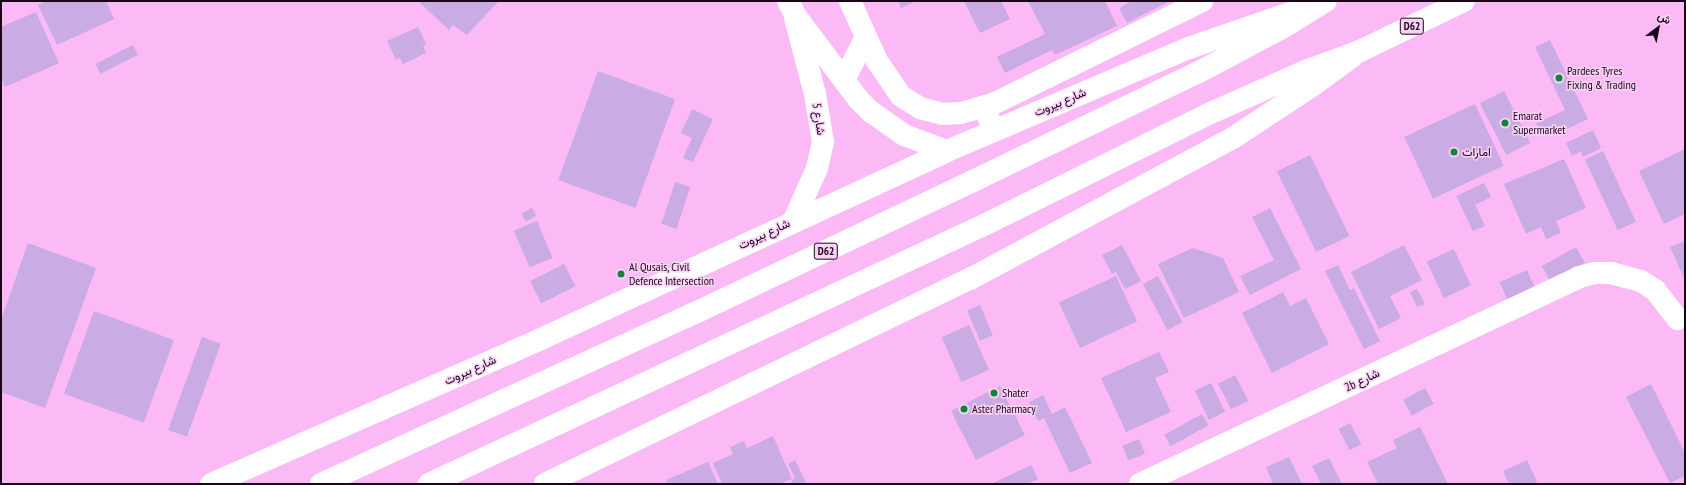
<!DOCTYPE html>
<html>
<head>
<meta charset="utf-8">
<style>
	body { margin:0 }
	#map { position:relative; width:1686px; height:485px; overflow:hidden; background:#fbbaf6; font-family:"PT Sans Narrow",Vazirmatn,sans-serif }
	div>[style] { position:absolute }
	[style*='--x'] { left:calc(var(--x)*1px); top:calc(var(--y)*1px); width:calc(var(--w)*1px); rotate:calc(var(--a)*1deg) }
	.building>* { inset:0; background:#caabe3; transform-origin:0 0 }
	.street>* { height:22px; margin:-11px; padding:0 11px; transform-origin:11px; border-radius:11px; background:#fff }
	.secondary>* { height:22px; margin:-11px; padding:0 11px; transform-origin:11px; border-radius:11px; background:#fff }
	.primary>* { height:22px; margin:-11px; padding:0 11px; transform-origin:11px; border-radius:11px; background:#fff }
	.dots>* { width:11px; height:11px; translate:-50% -50%; box-sizing:border-box; border:2px solid #f9d2f6; border-radius:50% }
	span { translate:-50% -50%; white-space:nowrap; text-align:center; line-height:1.15; -webkit-text-stroke:3px #f9d2f6; paint-order:stroke }
	.shield-label span { padding:1px 3px; background:#f9d2f6; border:1px solid; border-radius:3px; -webkit-text-stroke-width:0 }
	.shield-label { font-size:11px; color:#1a0519; font-weight:700 }
	.poi-label { font-size:12px; color:#1a0519 }
	.left { translate:0 -50%; text-align:left }
	.street-label { font-size:12px; color:#1a0519 }
	.frame { position:absolute; inset:0; border:2px solid #1a0519; pointer-events:none }
	.north { position:absolute; left:1638px; top:8px; width:40px; height:40px; -webkit-text-stroke:3px #f9d2f6; paint-order:stroke; rotate:32deg; font-size:11px; font-weight:700; line-height:16px; text-align:center; color:#1a0519 }
	.north::after { content:''; display:block; margin:auto; width:14px; height:18px; background:#1a0519; clip-path:polygon(50% 0,100% 100%,50% 72%,0 100%) }
</style>
</head>
<body>
<div id="map">
	<div class="building">
		<i style="clip-path:polygon(46px 1px,106px 1px,114px 19px,57px 45px,38px 5px)"></i>
		<i style="clip-path:polygon(418px 1px,499px 1px,467px 35px,453px 25px,449px 30px)"></i>
		<i style="clip-path:polygon(898px 1px,916px 1px,901px 8px)"></i>
		<i style="clip-path:polygon(964px 1px,1001px 1px,1010px 19px,980px 33px)"></i>
		<i style="clip-path:polygon(1028px 1px,1105px 1px,1117px 26px,1055px 55px,1052px 50px,1005px 73px,997px 57px,1045px 34px)"></i>
		<i style="clip-path:polygon(1132px 1px,1170px 1px,1127px 23px,1119px 8px)"></i>
		<i style="clip-path:polygon(36px 12px,59px 63px,5px 87px,1px 78px,1px 27px)"></i>
		<i style="clip-path:polygon(418px 27px,426px 44px,423px 46px,426px 53px,403px 64px,400px 58px,396px 60px,387px 41px)"></i>
		<i style="clip-path:polygon(1550px 40px,1588px 119px,1554px 135px,1535px 124px,1565px 110px,1535px 47px)"></i>
		<i style="left:133px;top:45px;width:11px;height:42px;rotate:63deg"></i>
		<i style="left:598px;top:71px;width:82px;height:116px;rotate:20deg"></i>
		<i style="left:1504px;top:91px;width:58px;height:27px;rotate:63deg"></i>
		<i style="left:1475px;top:104px;width:68px;height:78px;rotate:65deg"></i>
		<i style="clip-path:polygon(692px 109px,713px 119px,693px 162px,683px 158px,692px 138px,681px 133px)"></i>
		<i style="clip-path:polygon(1593px 130px,1601px 148px,1583px 157px,1581px 151px,1572px 156px,1566px 143px)"></i>
		<i style="clip-path:polygon(1685px 149px,1685px 214px,1664px 224px,1639px 171px)"></i>
		<i style="left:1603px;top:151px;width:78px;height:20px;rotate:65deg"></i>
		<i style="left:1310px;top:155px;width:90px;height:37px;rotate:64deg"></i>
		<i style="clip-path:polygon(1564px 159px,1586px 208px,1556px 221px,1561px 233px,1546px 239px,1541px 227px,1526px 234px,1504px 184px)"></i>
		<i style="left:675px;top:182px;width:16px;height:44px;rotate:18deg"></i>
		<i style="clip-path:polygon(1484px 183px,1491px 197px,1475px 205px,1485px 226px,1473px 231px,1456px 196px)"></i>
		<i style="left:532px;top:208px;width:9px;height:12px;rotate:63deg"></i>
		<i style="clip-path:polygon(1270px 208px,1301px 269px,1250px 295px,1240px 276px,1274px 260px,1252px 217px)"></i>
		<i style="left:537px;top:221px;width:40px;height:25px;rotate:67deg"></i>
		<i style="clip-path:polygon(1685px 241px,1685px 280px,1670px 247px)"></i>
		<i style="clip-path:polygon(28px 243px,96px 268px,45px 408px,1px 392px,1px 320px)"></i>
		<i style="clip-path:polygon(1122px 245px,1141px 281px,1125px 289px,1116px 272px,1112px 274px,1102px 255px)"></i>
		<i style="clip-path:polygon(1404px 245px,1422px 280px,1390px 296px,1401px 318px,1379px 329px,1351px 272px)"></i>
		<i style="left:1576px;top:247px;width:18px;height:39px;rotate:61deg"></i>
		<i style="clip-path:polygon(1193px 248px,1223px 258px,1239px 292px,1184px 318px,1158px 264px)"></i>
		<i style="left:1454px;top:249px;width:40px;height:30px;rotate:65deg"></i>
		<i style="left:564px;top:264px;width:25px;height:38px;rotate:63deg"></i>
		<i style="clip-path:polygon(1338px 265px,1350px 290px,1354px 288px,1380px 341px,1364px 349px,1325px 271px)"></i>
		<i style="left:1527px;top:270px;width:20px;height:30px;rotate:66deg"></i>
		<i style="left:1116px;top:276px;width:50px;height:63px;rotate:65deg"></i>
		<i style="left:1158px;top:276px;width:52px;height:17px;rotate:62deg"></i>
		<i style="clip-path:polygon(1417px 289px,1425px 304px,1417px 307px,1410px 292px)"></i>
		<i style="clip-path:polygon(1283px 292px,1290px 306px,1306px 298px,1329px 344px,1272px 373px,1242px 313px)"></i>
		<i style="left:980px;top:305px;width:33px;height:14px;rotate:67deg"></i>
		<i style="left:94px;top:311px;width:85px;height:88px;rotate:20deg"></i>
		<i style="left:969px;top:325px;width:49px;height:30px;rotate:66deg"></i>
		<i style="left:202px;top:337px;width:20px;height:99px;rotate:20deg"></i>
		<i style="clip-path:polygon(1159px 352px,1169px 372px,1155px 378px,1171px 412px,1126px 432px,1101px 378px)"></i>
		<i style="left:1235px;top:375px;width:29px;height:19px;rotate:63deg"></i>
		<i style="left:1211px;top:383px;width:32px;height:18px;rotate:64deg"></i>
		<i style="clip-path:polygon(1651px 384px,1685px 453px,1685px 476px,1670px 483px,1626px 397px)"></i>
		<i style="left:1000px;top:386px;width:55px;height:55px;rotate:63deg"></i>
		<i style="left:1425px;top:388px;width:18px;height:25px;rotate:61deg"></i>
		<i style="clip-path:polygon(1043px 395px,1052px 414px,1065px 407px,1092px 463px,1070px 473px,1044px 418px,1038px 421px,1029px 402px)"></i>
		<i style="left:1202px;top:414px;width:13px;height:43px;rotate:61deg"></i>
		<i style="left:1350px;top:423px;width:24px;height:13px;rotate:62deg"></i>
		<i style="clip-path:polygon(1420px 427px,1448px 484px,1378px 484px,1367px 462px,1397px 448px,1393px 440px)"></i>
		<i style="clip-path:polygon(773px 436px,792px 479px,780px 484px,722px 484px,713px 463px,733px 454px,730px 447px,744px 441px,747px 448px)"></i>
		<i style="left:1139px;top:439px;width:16px;height:18px;rotate:68deg"></i>
		<i style="clip-path:polygon(1289px 457px,1302px 484px,1273px 484px,1266px 467px)"></i>
		<i style="clip-path:polygon(1329px 458px,1342px 484px,1321px 484px,1312px 466px)"></i>
		<i style="clip-path:polygon(795px 460px,806px 482px,802px 484px,792px 484px,791px 481px,795px 478px,788px 464px)"></i>
		<i style="clip-path:polygon(1527px 460px,1538px 484px,1509px 484px,1503px 471px)"></i>
		<i style="clip-path:polygon(708px 462px,718px 484px,668px 484px,666px 480px)"></i>
		<i style="clip-path:polygon(1031px 465px,1038px 479px,1027px 484px,991px 484px)"></i>
	</div>
	<div class="street">
		<i style="--x:788;--y:1;--w:16;--a:63"></i>
		<i style="--x:795;--y:15;--w:105;--a:53.1"></i>
		<i style="--x:858;--y:99;--w:17;--a:45"></i>
		<i style="--x:870;--y:111;--w:42;--a:35.2"></i>
		<i style="--x:904;--y:135;--w:46;--a:20.4"></i>
		<i style="--x:850;--y:1;--w:66;--a:65.8"></i>
		<i style="--x:877;--y:61;--w:42;--a:55.6"></i>
		<i style="--x:901;--y:96;--w:22;--a:32"></i>
		<i style="--x:920;--y:108;--w:23;--a:15"></i>
		<i style="--x:942;--y:114;--w:19;--a:-3"></i>
		<i style="--x:961;--y:113;--w:33;--a:-16"></i>
		<i style="--x:993;--y:104;--w:233;--a:-26.2"></i>
		<i style="--x:844;--y:80;--w:48;--a:-62.9"></i>
		<i style="--x:794;--y:220;--w:57;--a:-66.1"></i>
		<i style="--x:817;--y:168;--w:27;--a:-77"></i>
		<i style="--x:823;--y:142;--w:49;--a:-99.5"></i>
		<i style="--x:815;--y:94;--w:79;--a:-104.7"></i>
		<i style="--x:1140;--y:484;--w:485;--a:-25.2"></i>
		<i style="--x:1579;--y:277;--w:16;--a:-14"></i>
		<i style="--x:1595;--y:273;--w:16;--a:0"></i>
		<i style="--x:1611;--y:273;--w:31;--a:15"></i>
		<i style="--x:1641;--y:281;--w:17;--a:33"></i>
		<i style="--x:1655;--y:290;--w:37;--a:52"></i>
	</div>
	<div class="secondary">
		<i style="--x:984;--y:107;--w:26;--a:67"></i>
		<i style="--x:211;--y:484;--w:360;--a:-23.7"></i>
		<i style="--x:541;--y:339;--w:447;--a:-24.8"></i>
		<i style="--x:947;--y:151;--w:263;--a:-23.1"></i>
		<i style="--x:1189;--y:48;--w:131;--a:-19.1"></i>
		<i style="--x:545;--y:484;--w:472;--a:-25.8"></i>
		<i style="--x:970;--y:279;--w:298;--a:-28.2"></i>
		<i style="--x:1233;--y:138;--w:98;--a:-33.4"></i>
		<i style="--x:1315;--y:84;--w:47;--a:-36.4"></i>
	</div>
	<div class="primary">
		<i style="--x:321;--y:484;--w:411;--a:-24.6"></i>
		<i style="--x:695;--y:313;--w:306;--a:-25.4"></i>
		<i style="--x:971;--y:182;--w:253;--a:-25.8"></i>
		<i style="--x:1199;--y:72;--w:96;--a:-27.9"></i>
		<i style="--x:1284;--y:27;--w:49;--a:-31.8"></i>
		<i style="--x:429;--y:484;--w:615;--a:-25.02"></i>
		<i style="--x:986;--y:224;--w:253;--a:-26.3"></i>
		<i style="--x:1213;--y:112;--w:104;--a:-23.9"></i>
		<i style="--x:1308;--y:70;--w:55;--a:-20.1"></i>
		<i style="--x:1360;--y:51;--w:115;--a:-25.7"></i>
	</div>
	<div class="dots">
		<i style="left:1559px;top:78px;background:#12833b"></i>
		<i style="left:1505px;top:123px;background:#12833b"></i>
		<i style="left:1454px;top:152px;background:#12833b"></i>
		<i style="left:621px;top:274px;background:#12833b"></i>
		<i style="left:994px;top:393px;background:#12833b"></i>
		<i style="left:964px;top:409px;background:#12833b"></i>
	</div>
	<div class="shield-label">
		<span style="left:1412px;top:26px">D62</span>
		<span style="left:826px;top:251px">D62</span>
	</div>
	<div class="poi-label">
		<span class="left" style="left:1567px;top:78px">Pardees Tyres<br>Fixing &amp; Trading</span>
		<span class="left" style="left:1513px;top:123px">Emarat<br>Supermarket</span>
		<span class="left" style="left:1462px;top:152px">امارات</span>
		<span class="left" style="left:629px;top:274px">Al Qusais, Civil<br>Defence Intersection</span>
		<span class="left" style="left:1002px;top:393px">Shater</span>
		<span class="left" style="left:972px;top:409px">Aster Pharmacy</span>
	</div>
	<div class="street-label">
		<span style="left:1060px;top:102px;rotate:-23deg">شارع بيروت</span>
		<span style="left:819px;top:119px;rotate:81deg">شارع 5</span>
		<span style="left:764px;top:234px;rotate:-25deg">شارع بيروت</span>
		<span style="left:470px;top:370px;rotate:-24deg">شارع بيروت</span>
		<span style="left:1362px;top:380px;rotate:-26deg">2b شارع</span>
	</div>
	<div class="frame"></div>
	<div class="north">ش</div>
</div>
</body>
</html>
